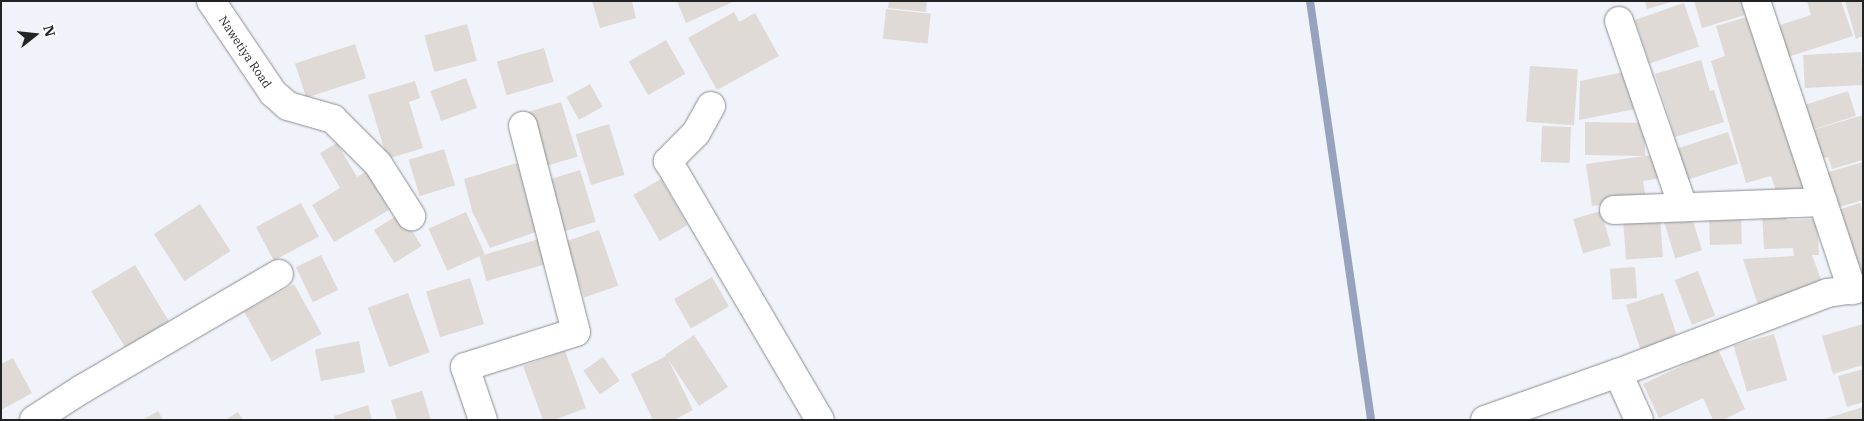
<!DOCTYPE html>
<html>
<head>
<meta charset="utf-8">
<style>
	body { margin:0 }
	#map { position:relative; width:1864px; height:421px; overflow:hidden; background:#f0f3f9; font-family:"IBM Plex Serif",serif }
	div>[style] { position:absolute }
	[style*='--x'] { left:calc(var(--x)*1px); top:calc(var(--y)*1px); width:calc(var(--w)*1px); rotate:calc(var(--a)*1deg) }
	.stream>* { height:8px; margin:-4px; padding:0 4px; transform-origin:4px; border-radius:4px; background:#97a3be }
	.building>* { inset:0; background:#dfdad5; transform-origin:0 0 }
	.roads { filter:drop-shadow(0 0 1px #8a8d92) drop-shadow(0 0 1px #8a8d92) }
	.minor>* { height:28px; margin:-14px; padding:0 14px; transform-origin:14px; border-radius:14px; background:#fff }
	span { translate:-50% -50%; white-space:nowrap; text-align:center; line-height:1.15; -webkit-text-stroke:5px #fff; paint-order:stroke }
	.street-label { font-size:12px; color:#222325 }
	.frame { position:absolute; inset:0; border:2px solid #222325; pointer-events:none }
	.north { position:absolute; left:10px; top:10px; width:50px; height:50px; -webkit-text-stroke:4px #fff; paint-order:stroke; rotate:74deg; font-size:14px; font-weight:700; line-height:20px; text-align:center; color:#222325 }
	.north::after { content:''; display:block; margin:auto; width:18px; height:22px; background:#222325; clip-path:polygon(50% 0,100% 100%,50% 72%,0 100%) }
</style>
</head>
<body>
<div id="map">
	<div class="stream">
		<i style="--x:1310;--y:1;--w:423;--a:81.7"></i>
	</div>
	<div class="building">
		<i style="clip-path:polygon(592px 1px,632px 1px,636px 18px,600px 28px)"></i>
		<i style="clip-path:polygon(677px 1px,735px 1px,686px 23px)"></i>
		<i style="clip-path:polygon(889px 1px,927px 1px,926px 12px,888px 8px)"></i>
		<i style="clip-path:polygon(1645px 1px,1671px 1px,1671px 2px,1647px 9px)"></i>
		<i style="clip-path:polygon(1694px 1px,1741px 1px,1745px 15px,1702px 28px)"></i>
		<i style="clip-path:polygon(1807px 1px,1841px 1px,1853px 36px,1788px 57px,1777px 26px,1811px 15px)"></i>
		<i style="clip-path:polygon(1845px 1px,1863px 1px,1863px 36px,1856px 39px)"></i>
		<i style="left:1684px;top:3px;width:46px;height:52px;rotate:71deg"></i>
		<i style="left:886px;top:9px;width:45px;height:30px;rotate:6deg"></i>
		<i style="clip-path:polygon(734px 12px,739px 22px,755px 13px,779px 56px,717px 90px,688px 38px)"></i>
		<i style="clip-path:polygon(1753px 15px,1812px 195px,1778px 197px,1771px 176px,1746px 183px,1711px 61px,1725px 56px,1716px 26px)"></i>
		<i style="left:467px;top:24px;width:38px;height:44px;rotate:75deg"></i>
		<i style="left:666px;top:40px;width:39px;height:43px;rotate:60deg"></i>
		<i style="left:355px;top:44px;width:36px;height:63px;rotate:72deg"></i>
		<i style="left:544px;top:48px;width:35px;height:49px;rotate:74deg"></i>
		<i style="left:1861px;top:52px;width:33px;height:58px;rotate:87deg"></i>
		<i style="clip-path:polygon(1701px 60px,1710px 91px,1714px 90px,1724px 122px,1675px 137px,1655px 74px)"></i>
		<i style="left:1530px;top:66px;width:48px;height:56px;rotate:4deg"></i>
		<i style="clip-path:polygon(1629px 71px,1641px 108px,1579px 120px,1580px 81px)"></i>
		<i style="left:466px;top:78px;width:32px;height:38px;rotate:70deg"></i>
		<i style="clip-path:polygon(415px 81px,420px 98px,409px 102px,423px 148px,387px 159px,368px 95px)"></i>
		<i style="left:590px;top:84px;width:26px;height:27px;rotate:61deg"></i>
		<i style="left:1848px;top:91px;width:26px;height:48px;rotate:72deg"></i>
		<i style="left:561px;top:102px;width:57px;height:35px;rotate:73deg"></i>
		<i style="clip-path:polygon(1863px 115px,1863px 160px,1832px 169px,1828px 157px,1819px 159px,1810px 131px)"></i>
		<i style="clip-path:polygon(1585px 122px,1645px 123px,1645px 156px,1657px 154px,1661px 178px,1643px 181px,1646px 199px,1592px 206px,1586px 164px,1645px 156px,1585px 155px)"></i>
		<i style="left:609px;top:124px;width:53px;height:35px;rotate:73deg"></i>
		<i style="left:1542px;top:126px;width:29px;height:36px;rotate:2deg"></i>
		<i style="left:1728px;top:132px;width:33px;height:59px;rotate:72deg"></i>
		<i style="clip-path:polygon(337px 143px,357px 177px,367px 171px,389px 210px,334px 242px,312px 205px,340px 188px,320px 153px)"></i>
		<i style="left:444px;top:149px;width:38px;height:37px;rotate:73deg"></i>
		<i style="clip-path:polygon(1863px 162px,1863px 200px,1836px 208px,1825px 173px)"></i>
		<i style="clip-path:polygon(517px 163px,536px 232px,490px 248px,472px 211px,464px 179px)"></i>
		<i style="left:580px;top:170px;width:54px;height:39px;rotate:73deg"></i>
		<i style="left:661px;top:179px;width:53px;height:32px;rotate:60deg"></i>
		<i style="left:301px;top:203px;width:38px;height:51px;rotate:62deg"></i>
		<i style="clip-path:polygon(1860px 203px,1863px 211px,1863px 272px,1857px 274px,1838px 210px)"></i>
		<i style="left:200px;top:204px;width:56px;height:55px;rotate:57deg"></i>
		<i style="left:1601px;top:211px;width:36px;height:29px;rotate:74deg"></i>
		<i style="left:1690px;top:211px;width:41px;height:28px;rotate:73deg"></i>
		<i style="left:466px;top:212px;width:46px;height:41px;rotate:66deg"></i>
		<i style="clip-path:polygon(1787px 212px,1787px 220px,1817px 219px,1819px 255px,1812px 255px,1822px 282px,1758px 305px,1743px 259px,1794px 256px,1793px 248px,1764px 249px,1762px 213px)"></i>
		<i style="left:401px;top:213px;width:39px;height:32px;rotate:58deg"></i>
		<i style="left:1660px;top:216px;width:41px;height:37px;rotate:86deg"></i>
		<i style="left:1741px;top:216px;width:28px;height:32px;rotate:88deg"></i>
		<i style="left:599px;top:230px;width:59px;height:36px;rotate:71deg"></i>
		<i style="left:539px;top:239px;width:26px;height:62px;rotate:74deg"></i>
		<i style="left:321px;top:255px;width:39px;height:28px;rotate:64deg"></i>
		<i style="left:135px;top:265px;width:66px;height:51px;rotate:59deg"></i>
		<i style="left:1635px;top:267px;width:31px;height:25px;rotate:86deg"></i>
		<i style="left:1698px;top:271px;width:48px;height:25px;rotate:69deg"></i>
		<i style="left:712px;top:277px;width:34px;height:44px;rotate:60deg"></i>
		<i style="left:470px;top:278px;width:48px;height:46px;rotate:73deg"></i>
		<i style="left:294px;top:284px;width:57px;height:57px;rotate:61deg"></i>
		<i style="left:408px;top:293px;width:63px;height:43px;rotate:70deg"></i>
		<i style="left:1663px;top:293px;width:48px;height:39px;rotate:72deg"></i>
		<i style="clip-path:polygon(1863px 324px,1863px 365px,1833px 374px,1822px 336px)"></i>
		<i style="left:1774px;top:334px;width:48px;height:42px;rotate:74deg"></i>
		<i style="clip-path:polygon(694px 335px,728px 387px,699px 406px,668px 359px,693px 410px,674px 420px,653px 420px,631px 374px,666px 356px,665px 355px)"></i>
		<i style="left:359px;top:341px;width:32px;height:45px;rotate:79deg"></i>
		<i style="clip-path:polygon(1718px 349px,1745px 409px,1723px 420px,1713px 420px,1703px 398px,1659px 418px,1643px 384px)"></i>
		<i style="clip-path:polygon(565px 351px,586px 408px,554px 420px,543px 420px,523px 366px)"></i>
		<i style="left:603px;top:357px;width:29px;height:24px;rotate:55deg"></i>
		<i style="clip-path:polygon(13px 358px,32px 393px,1px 410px,1px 364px)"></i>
		<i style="clip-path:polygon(1863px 369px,1863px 402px,1847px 407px,1838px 376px)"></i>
		<i style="clip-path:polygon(422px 391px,431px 420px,397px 420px,391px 400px)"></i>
		<i style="clip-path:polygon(368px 405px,372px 420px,335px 420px,334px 416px)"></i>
		<i style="clip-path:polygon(1863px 407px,1863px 420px,1824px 420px,1824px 419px)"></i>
		<i style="clip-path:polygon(158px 411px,163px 420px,142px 420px)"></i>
		<i style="clip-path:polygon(238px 412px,243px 420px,225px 420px)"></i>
	</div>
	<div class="roads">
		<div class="minor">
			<i style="--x:211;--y:1;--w:111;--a:56"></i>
			<i style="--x:273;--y:93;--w:20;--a:41"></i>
			<i style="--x:288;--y:106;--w:47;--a:16.1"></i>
			<i style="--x:333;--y:119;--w:64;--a:45"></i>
			<i style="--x:378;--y:164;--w:62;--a:57.6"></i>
			<i style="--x:1756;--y:1;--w:305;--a:71.6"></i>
			<i style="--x:1619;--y:21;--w:197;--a:71"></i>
			<i style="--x:711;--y:106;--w:31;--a:119"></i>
			<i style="--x:696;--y:133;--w:40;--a:135"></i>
			<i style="--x:668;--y:161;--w:300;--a:59.6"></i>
			<i style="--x:1614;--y:210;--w:209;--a:-2.2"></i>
			<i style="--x:1618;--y:373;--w:51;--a:65.9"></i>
			<i style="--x:34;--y:420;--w:57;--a:-32.9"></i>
			<i style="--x:82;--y:389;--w:228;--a:-30.3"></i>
			<i style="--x:483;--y:420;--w:56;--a:-108.8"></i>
			<i style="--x:465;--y:367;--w:116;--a:-17.5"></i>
			<i style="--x:576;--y:332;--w:213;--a:-104.4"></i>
			<i style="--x:1485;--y:420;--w:141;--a:-19.5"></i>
			<i style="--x:1618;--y:373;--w:224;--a:-20.9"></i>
			<i style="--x:1827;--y:293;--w:36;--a:-8"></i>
		</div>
	</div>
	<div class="street-label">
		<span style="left:245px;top:52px;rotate:56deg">Nawetiya Road</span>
	</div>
	<div class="frame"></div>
	<div class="north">N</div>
</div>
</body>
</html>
